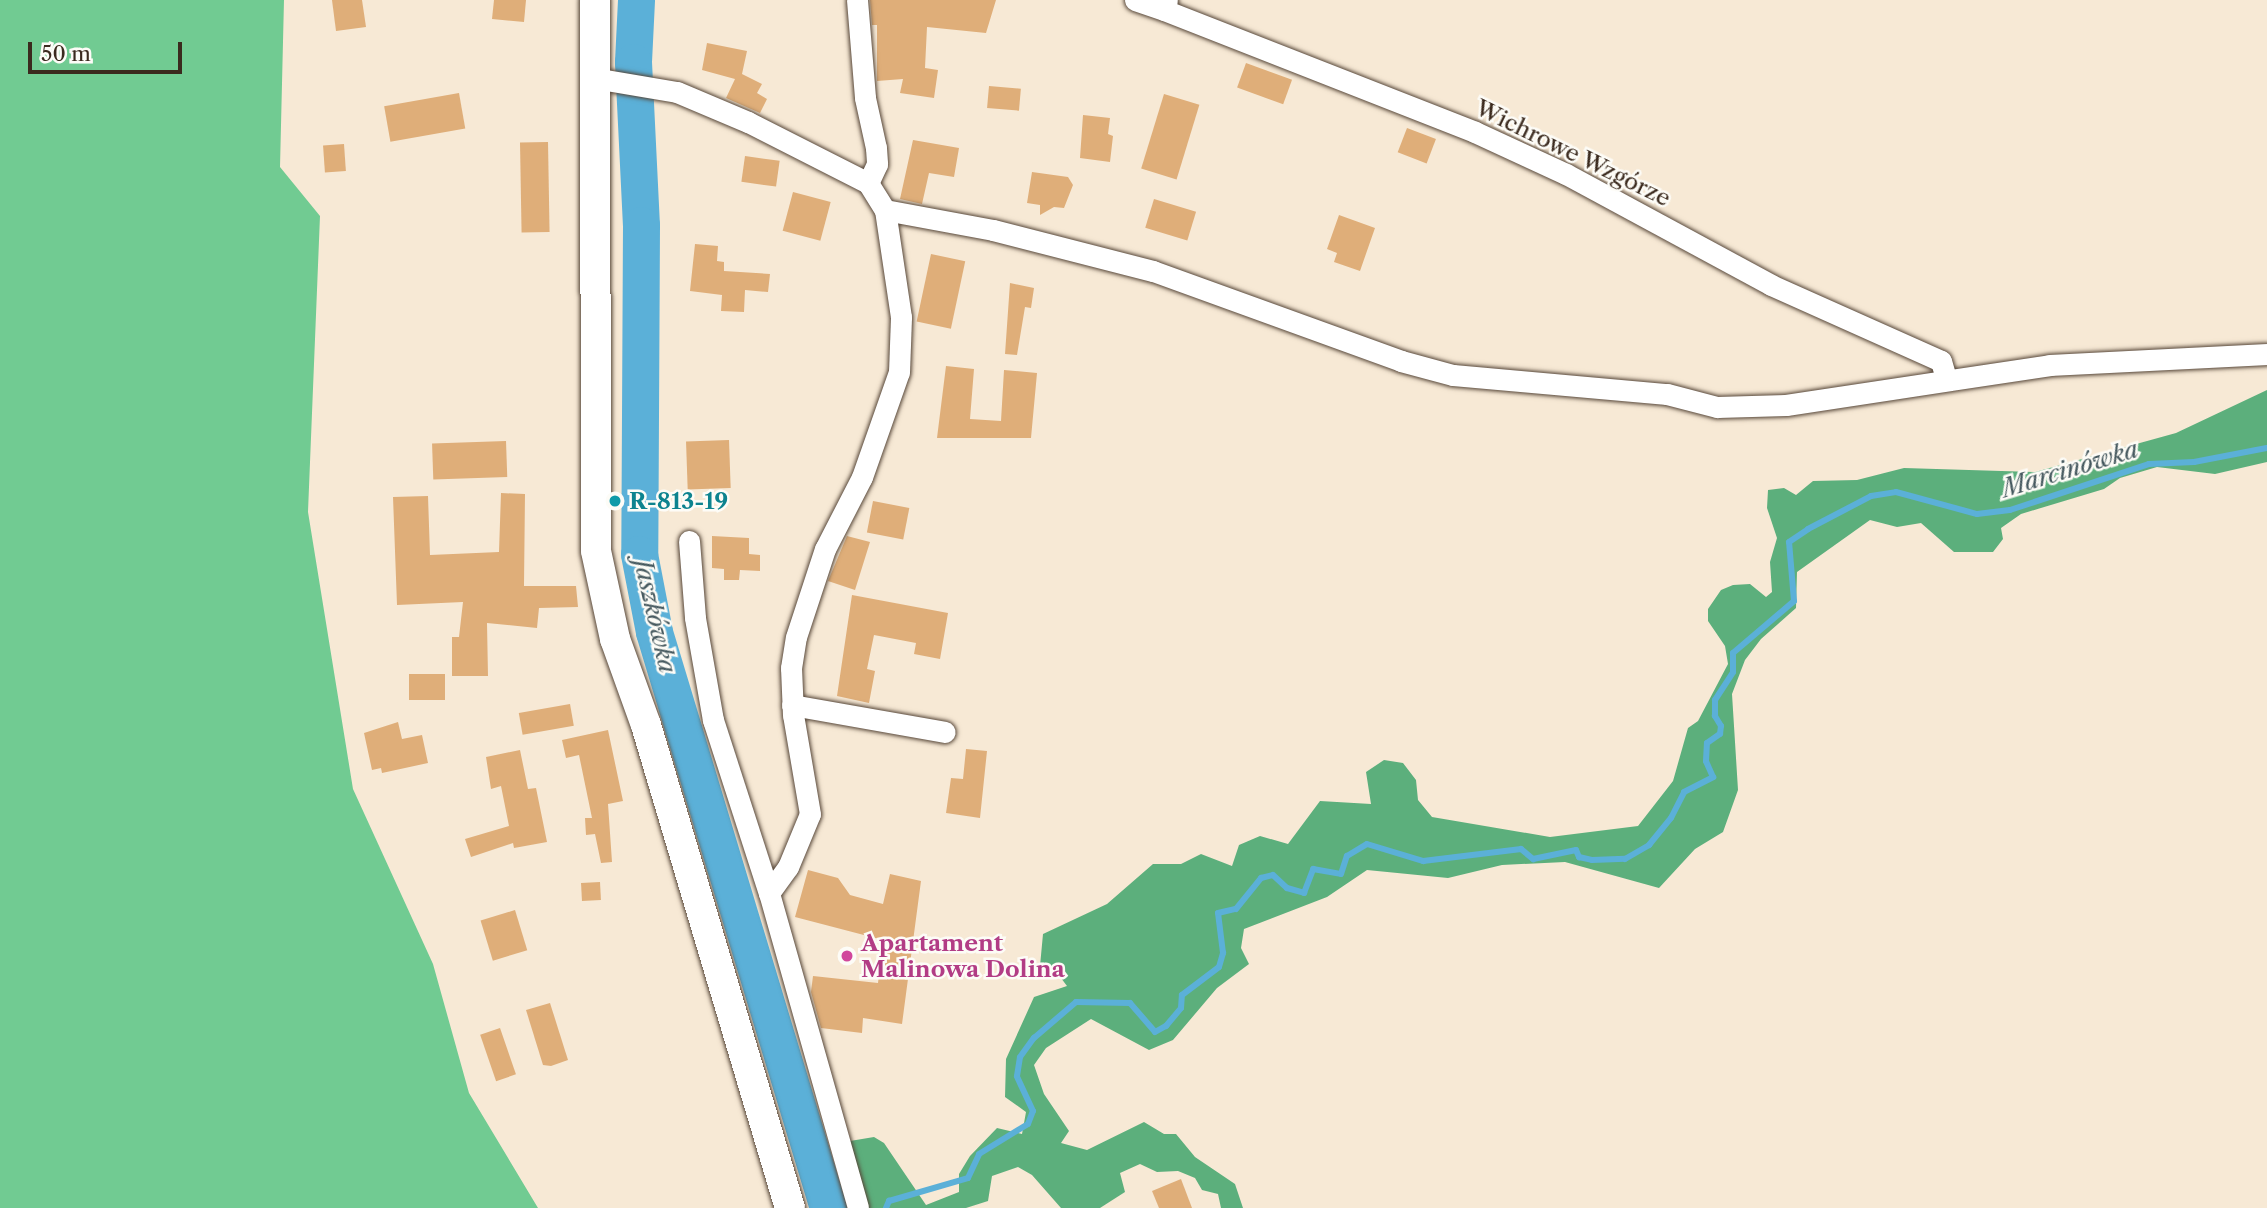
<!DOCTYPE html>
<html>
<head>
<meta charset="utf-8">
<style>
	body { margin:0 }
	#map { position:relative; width:2267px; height:1208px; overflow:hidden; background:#f7e9d5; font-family:"Libre Caslon Text",serif }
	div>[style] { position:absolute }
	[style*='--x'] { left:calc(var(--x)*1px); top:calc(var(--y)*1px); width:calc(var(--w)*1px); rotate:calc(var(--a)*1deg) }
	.green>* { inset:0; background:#71cb92 }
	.forest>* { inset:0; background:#5caf7c }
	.stream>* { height:6px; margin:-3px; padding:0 3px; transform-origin:3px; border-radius:3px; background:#5bb0d8 }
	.river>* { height:37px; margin:-18.5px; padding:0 18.5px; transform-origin:18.5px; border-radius:18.5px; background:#5bb0d8 }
	.building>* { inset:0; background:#dfae79; transform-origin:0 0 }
	.roads { filter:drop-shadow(0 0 2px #574739) drop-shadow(0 0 2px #574739) }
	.street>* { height:21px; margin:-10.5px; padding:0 10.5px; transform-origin:10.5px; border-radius:10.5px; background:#fff }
	.secondary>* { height:30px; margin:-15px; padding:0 15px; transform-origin:15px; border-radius:15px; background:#fff }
	.dots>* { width:19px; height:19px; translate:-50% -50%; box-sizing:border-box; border:4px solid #fdfcf7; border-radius:50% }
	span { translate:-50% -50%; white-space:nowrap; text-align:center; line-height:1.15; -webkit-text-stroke:5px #fdfcf7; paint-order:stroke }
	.street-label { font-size:23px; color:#3b2a1e }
	.culture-label { font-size:23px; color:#0d838f; font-weight:700 }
	.left { translate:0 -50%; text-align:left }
	.hotel-label { font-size:23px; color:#b23c85; font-weight:700 }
	.water-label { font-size:24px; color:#46595f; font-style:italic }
	.scale { position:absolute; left:28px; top:42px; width:154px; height:32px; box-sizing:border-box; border:4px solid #3b2a1e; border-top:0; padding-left:9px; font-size:21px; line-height:24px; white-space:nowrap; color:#3b2a1e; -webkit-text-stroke:5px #fdfcf7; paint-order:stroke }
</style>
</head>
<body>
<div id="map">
	<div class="green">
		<i style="clip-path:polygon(0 0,284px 0,280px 167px,320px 216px,308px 512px,353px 789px,433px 964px,469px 1093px,538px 1208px,0 1208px)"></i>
	</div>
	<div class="forest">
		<i style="clip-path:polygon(2267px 390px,2267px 462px,2215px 474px,2157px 467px,2120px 478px,2104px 489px,2021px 514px,2001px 528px,2003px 539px,1993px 552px,1954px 552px,1921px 523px,1897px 527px,1870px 520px,1797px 572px,1796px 608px,1761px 639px,1745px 660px,1732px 694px,1738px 790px,1723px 832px,1695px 849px,1659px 888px,1565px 862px,1502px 865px,1448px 878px,1367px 870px,1327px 897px,1244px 929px,1241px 948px,1249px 964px,1217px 988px,1173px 1040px,1149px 1050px,1091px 1019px,1046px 1048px,1034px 1065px,1044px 1094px,1069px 1131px,1061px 1143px,1087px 1150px,1144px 1122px,1164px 1134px,1176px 1134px,1195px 1157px,1235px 1184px,1243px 1208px,1221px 1208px,1218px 1194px,1202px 1190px,1195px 1178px,1178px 1171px,1157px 1172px,1140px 1164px,1120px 1173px,1125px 1192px,1100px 1208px,1061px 1208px,1032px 1175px,1018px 1167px,992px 1176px,988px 1201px,966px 1208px,868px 1208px,850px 1141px,874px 1137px,884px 1143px,926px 1205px,959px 1192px,959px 1174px,970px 1156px,997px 1128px,1022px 1134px,1026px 1112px,1005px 1097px,1006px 1059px,1034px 997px,1067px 986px,1058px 974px,1040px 966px,1043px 934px,1107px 904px,1153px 864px,1181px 864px,1201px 854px,1232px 866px,1239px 845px,1260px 836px,1288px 844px,1320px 801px,1371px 804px,1366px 772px,1384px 760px,1403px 763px,1416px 780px,1418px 800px,1432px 817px,1550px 837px,1638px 826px,1673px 781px,1688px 728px,1698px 721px,1728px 664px,1725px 646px,1708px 621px,1708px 609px,1721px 590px,1733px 585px,1750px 584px,1766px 597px,1772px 592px,1770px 562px,1777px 538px,1767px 508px,1768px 490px,1784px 488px,1796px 495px,1813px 481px,1857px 480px,1904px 468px,2035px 472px,2176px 433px)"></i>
	</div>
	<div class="stream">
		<i style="--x:886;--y:1208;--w:8;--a:-67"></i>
		<i style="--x:889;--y:1201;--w:82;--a:-16.2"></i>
		<i style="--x:968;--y:1178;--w:26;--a:-65"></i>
		<i style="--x:979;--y:1154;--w:57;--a:-31.5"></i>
		<i style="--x:1028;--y:1124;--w:14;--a:-69"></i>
		<i style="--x:1033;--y:1111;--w:38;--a:-115"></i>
		<i style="--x:1017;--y:1076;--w:19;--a:-81"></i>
		<i style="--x:1020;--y:1057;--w:24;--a:-54"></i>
		<i style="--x:1034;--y:1038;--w:55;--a:-40.6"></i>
		<i style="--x:1076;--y:1002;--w:54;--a:1.1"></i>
		<i style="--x:1130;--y:1003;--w:38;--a:49"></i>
		<i style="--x:1155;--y:1032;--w:13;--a:-29"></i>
		<i style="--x:1166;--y:1026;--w:23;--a:-50"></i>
		<i style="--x:1181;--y:1008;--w:13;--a:-86"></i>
		<i style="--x:1182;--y:995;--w:46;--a:-37.1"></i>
		<i style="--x:1219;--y:967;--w:15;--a:-74"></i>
		<i style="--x:1223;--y:953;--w:40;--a:-97.1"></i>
		<i style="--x:1218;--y:913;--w:18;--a:-13"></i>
		<i style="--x:1236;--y:909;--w:40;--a:-51"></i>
		<i style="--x:1261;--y:878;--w:12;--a:-14"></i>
		<i style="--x:1273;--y:875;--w:19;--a:43"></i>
		<i style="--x:1287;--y:888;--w:18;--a:16"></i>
		<i style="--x:1304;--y:893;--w:26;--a:-69"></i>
		<i style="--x:1313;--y:869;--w:28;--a:10"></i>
		<i style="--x:1341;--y:874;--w:19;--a:-72"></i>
		<i style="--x:1347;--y:856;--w:23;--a:-31"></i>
		<i style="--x:1367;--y:844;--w:59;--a:16.9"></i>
		<i style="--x:1423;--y:861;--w:99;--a:-7"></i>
		<i style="--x:1521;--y:849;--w:16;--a:40"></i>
		<i style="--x:1533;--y:859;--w:44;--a:-11.8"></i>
		<i style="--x:1576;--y:850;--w:8;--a:67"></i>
		<i style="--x:1579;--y:857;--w:13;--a:13"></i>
		<i style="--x:1592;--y:860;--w:33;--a:-2"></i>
		<i style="--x:1625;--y:859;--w:28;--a:-30"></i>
		<i style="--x:1649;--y:845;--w:35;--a:-51"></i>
		<i style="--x:1671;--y:818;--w:29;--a:-63"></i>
		<i style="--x:1684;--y:792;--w:33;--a:-27"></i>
		<i style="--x:1713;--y:777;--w:17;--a:-114"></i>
		<i style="--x:1706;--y:761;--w:18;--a:-87"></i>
		<i style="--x:1707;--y:743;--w:16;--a:-35"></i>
		<i style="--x:1720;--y:734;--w:8;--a:-83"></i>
		<i style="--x:1721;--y:726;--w:12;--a:-121"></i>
		<i style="--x:1715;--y:716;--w:16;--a:-90"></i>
		<i style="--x:1715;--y:700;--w:33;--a:-57"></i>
		<i style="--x:1733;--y:672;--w:19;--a:-90"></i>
		<i style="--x:1733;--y:653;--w:80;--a:-40.4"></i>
		<i style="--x:1794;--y:601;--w:59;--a:-94.8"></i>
		<i style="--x:1789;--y:542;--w:23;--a:-34"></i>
		<i style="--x:1808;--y:529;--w:71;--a:-27.6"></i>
		<i style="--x:1871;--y:496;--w:25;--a:-9"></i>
		<i style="--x:1896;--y:492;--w:84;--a:15.2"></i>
		<i style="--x:1977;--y:514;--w:33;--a:-7"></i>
		<i style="--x:2010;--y:510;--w:146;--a:-18.3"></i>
		<i style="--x:2149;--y:464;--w:45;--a:-2.5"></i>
		<i style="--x:2194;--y:462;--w:74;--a:-10.9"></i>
	</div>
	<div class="river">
		<i style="--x:636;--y:0;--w:62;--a:92.8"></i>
		<i style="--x:633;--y:62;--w:163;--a:87.2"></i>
		<i style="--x:641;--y:225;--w:329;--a:90.3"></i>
		<i style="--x:639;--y:554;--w:79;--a:79.1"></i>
		<i style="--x:654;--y:632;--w:602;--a:73.19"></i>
	</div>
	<div class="building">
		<i style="clip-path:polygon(332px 0,362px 0,366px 27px,336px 31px)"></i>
		<i style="clip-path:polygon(494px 0,526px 0,524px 22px,492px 19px)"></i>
		<i style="clip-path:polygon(870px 0,996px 0,986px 33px,927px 27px,925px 68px,938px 70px,934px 98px,900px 93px,903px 79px,877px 81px,877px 25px,872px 25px)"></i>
		<i style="clip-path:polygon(707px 43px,747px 51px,742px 74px,762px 84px,757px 93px,767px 99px,760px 113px,726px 98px,735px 79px,702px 70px)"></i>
		<i style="left:1246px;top:63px;width:49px;height:26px;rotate:20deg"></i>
		<i style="left:989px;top:86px;width:32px;height:22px;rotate:5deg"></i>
		<i style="left:459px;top:93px;width:36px;height:76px;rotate:80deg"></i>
		<i style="left:1164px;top:94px;width:37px;height:78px;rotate:17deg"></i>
		<i style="clip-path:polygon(1083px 115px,1110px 118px,1108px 134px,1113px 136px,1110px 162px,1080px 158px)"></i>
		<i style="left:1407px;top:128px;width:31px;height:26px;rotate:21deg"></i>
		<i style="clip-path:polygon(913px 140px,959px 148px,954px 177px,929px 173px,922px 204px,900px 199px)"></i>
		<i style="left:548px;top:142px;width:90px;height:28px;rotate:89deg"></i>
		<i style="left:344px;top:144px;width:27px;height:21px;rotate:86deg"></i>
		<i style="left:745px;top:156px;width:35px;height:26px;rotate:8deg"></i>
		<i style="clip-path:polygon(1032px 172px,1068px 177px,1073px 185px,1064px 208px,1054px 207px,1040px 215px,1040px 205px,1027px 203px)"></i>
		<i style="left:793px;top:192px;width:39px;height:40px;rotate:15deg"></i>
		<i style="left:1154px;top:199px;width:44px;height:30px;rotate:17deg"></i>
		<i style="clip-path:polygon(1339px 215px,1375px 228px,1360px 271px,1334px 262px,1337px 253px,1327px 249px)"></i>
		<i style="clip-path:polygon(695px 244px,718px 246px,717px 261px,724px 262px,724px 271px,770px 274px,768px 292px,745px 290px,744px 312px,721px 311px,722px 295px,690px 291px)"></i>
		<i style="left:931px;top:254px;width:35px;height:69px;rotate:12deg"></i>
		<i style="clip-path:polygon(1010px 283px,1034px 288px,1031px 308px,1025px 307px,1017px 355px,1005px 354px)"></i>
		<i style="clip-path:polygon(946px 366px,974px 369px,970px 419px,1001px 421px,1004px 370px,1037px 373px,1031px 438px,937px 438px)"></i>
		<i style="left:729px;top:440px;width:48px;height:43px;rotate:88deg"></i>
		<i style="left:506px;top:441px;width:36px;height:74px;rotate:88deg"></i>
		<i style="clip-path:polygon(501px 493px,525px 494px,524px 586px,576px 586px,578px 607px,539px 608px,537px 628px,487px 623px,488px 676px,452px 676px,452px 637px,459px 637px,463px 602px,397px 605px,393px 497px,428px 496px,430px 555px,499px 552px)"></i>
		<i style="left:873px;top:501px;width:37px;height:32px;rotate:11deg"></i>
		<i style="clip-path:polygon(712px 536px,749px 538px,749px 554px,760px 555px,760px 571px,740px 570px,739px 580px,724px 580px,724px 569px,712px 568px)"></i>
		<i style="clip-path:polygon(847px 536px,870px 542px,855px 590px,828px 581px)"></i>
		<i style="clip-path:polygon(852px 595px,948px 613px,940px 659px,914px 654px,916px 643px,874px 635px,867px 669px,875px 671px,869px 703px,837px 696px)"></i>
		<i style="left:409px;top:674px;width:36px;height:26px"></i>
		<i style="left:570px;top:704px;width:22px;height:52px;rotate:80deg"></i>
		<i style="clip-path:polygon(398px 722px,402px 739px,422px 735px,428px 763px,382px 773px,381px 768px,372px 770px,364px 733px)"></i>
		<i style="clip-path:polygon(608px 730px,623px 801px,608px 804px,612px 862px,601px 863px,595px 834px,586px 835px,585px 818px,592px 818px,579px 755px,566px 758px,562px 740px)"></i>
		<i style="clip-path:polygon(966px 749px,987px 751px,980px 818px,946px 813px,951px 778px,963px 779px)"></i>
		<i style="clip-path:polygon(520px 750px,528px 789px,536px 788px,547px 842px,514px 848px,513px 843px,471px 857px,465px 839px,509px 826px,501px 786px,491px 789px,486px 757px)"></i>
		<i style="clip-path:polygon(808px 870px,838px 878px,850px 895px,883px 904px,890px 874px,921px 881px,902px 1024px,863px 1018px,862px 1033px,821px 1028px,811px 992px,813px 976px,878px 983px,883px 940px,795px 917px)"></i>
		<i style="left:600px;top:882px;width:18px;height:19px;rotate:87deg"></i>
		<i style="left:515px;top:910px;width:42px;height:36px;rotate:73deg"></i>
		<i style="clip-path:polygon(550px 1003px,568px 1060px,551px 1066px,543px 1065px,526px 1010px)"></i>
		<i style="left:500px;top:1028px;width:49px;height:21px;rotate:71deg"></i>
		<i style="clip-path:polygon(1181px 1179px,1192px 1208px,1159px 1208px,1152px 1191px)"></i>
	</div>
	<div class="roads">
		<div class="street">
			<i style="--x:857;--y:0;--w:98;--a:85.3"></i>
			<i style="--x:865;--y:98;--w:51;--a:77.6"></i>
			<i style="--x:876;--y:148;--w:16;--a:86"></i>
			<i style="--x:877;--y:164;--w:21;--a:115"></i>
			<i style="--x:1135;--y:0;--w:31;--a:19"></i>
			<i style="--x:1167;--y:0;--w:10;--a:107"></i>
			<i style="--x:1164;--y:10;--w:334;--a:21.4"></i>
			<i style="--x:1475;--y:132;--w:100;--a:24.8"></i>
			<i style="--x:1566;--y:174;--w:233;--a:28.4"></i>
			<i style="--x:1771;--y:285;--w:186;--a:24.1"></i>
			<i style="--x:1941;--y:361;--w:19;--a:74"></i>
			<i style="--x:594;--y:78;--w:84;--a:9.6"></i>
			<i style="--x:677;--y:92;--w:77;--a:22.9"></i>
			<i style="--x:748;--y:122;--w:135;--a:26.9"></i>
			<i style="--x:868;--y:183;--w:32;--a:58"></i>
			<i style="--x:885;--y:210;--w:110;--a:10.5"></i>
			<i style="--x:993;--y:230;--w:165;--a:14.4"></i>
			<i style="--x:1153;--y:271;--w:264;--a:19.9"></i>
			<i style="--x:1401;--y:361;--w:54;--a:15.1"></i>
			<i style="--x:1453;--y:375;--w:215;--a:5.1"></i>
			<i style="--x:1667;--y:394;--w:52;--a:14.6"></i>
			<i style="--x:1717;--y:407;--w:69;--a:-1.7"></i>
			<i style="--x:1786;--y:405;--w:267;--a:-8.6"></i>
			<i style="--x:2050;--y:365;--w:217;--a:-2.9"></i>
			<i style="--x:689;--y:541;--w:77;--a:85.5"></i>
			<i style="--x:695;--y:618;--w:104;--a:80"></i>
			<i style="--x:713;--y:720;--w:182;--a:72.1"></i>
			<i style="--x:769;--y:893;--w:327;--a:74.2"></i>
			<i style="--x:792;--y:705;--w:155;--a:10"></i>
			<i style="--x:769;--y:893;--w:32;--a:-54"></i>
			<i style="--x:788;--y:867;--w:57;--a:-67.5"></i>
			<i style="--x:810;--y:814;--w:100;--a:-99.7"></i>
			<i style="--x:793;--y:715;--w:47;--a:-92.4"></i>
			<i style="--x:791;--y:668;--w:31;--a:-81"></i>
			<i style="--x:796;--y:637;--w:93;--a:-71.8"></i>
			<i style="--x:825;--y:549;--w:81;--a:-62.8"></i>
			<i style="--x:862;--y:477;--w:111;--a:-70.6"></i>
			<i style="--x:899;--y:372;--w:55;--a:-87.9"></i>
			<i style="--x:901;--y:317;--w:108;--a:-98.5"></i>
		</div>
		<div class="secondary">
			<i style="--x:595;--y:0;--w:551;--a:89.9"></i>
			<i style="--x:596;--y:551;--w:90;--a:77.8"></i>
			<i style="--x:615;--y:639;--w:91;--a:70.2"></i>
			<i style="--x:646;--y:725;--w:504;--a:73.4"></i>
		</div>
	</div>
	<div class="dots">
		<i style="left:615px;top:501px;background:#0f9aa8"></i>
		<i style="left:847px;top:956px;background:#d1479c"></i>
	</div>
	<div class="street-label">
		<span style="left:1573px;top:153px;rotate:26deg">Wichrowe Wzgórze</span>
	</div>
	<div class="culture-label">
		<span class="left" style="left:629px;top:501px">R-813-19</span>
	</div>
	<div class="hotel-label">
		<span class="left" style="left:861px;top:956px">Apartament<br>Malinowa Dolina</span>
	</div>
	<div class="water-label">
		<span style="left:2070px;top:469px;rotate:-17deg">Marcinówka</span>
		<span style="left:655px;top:616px;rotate:77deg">Jaszkówka</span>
	</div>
	<div class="scale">50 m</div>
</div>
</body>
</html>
